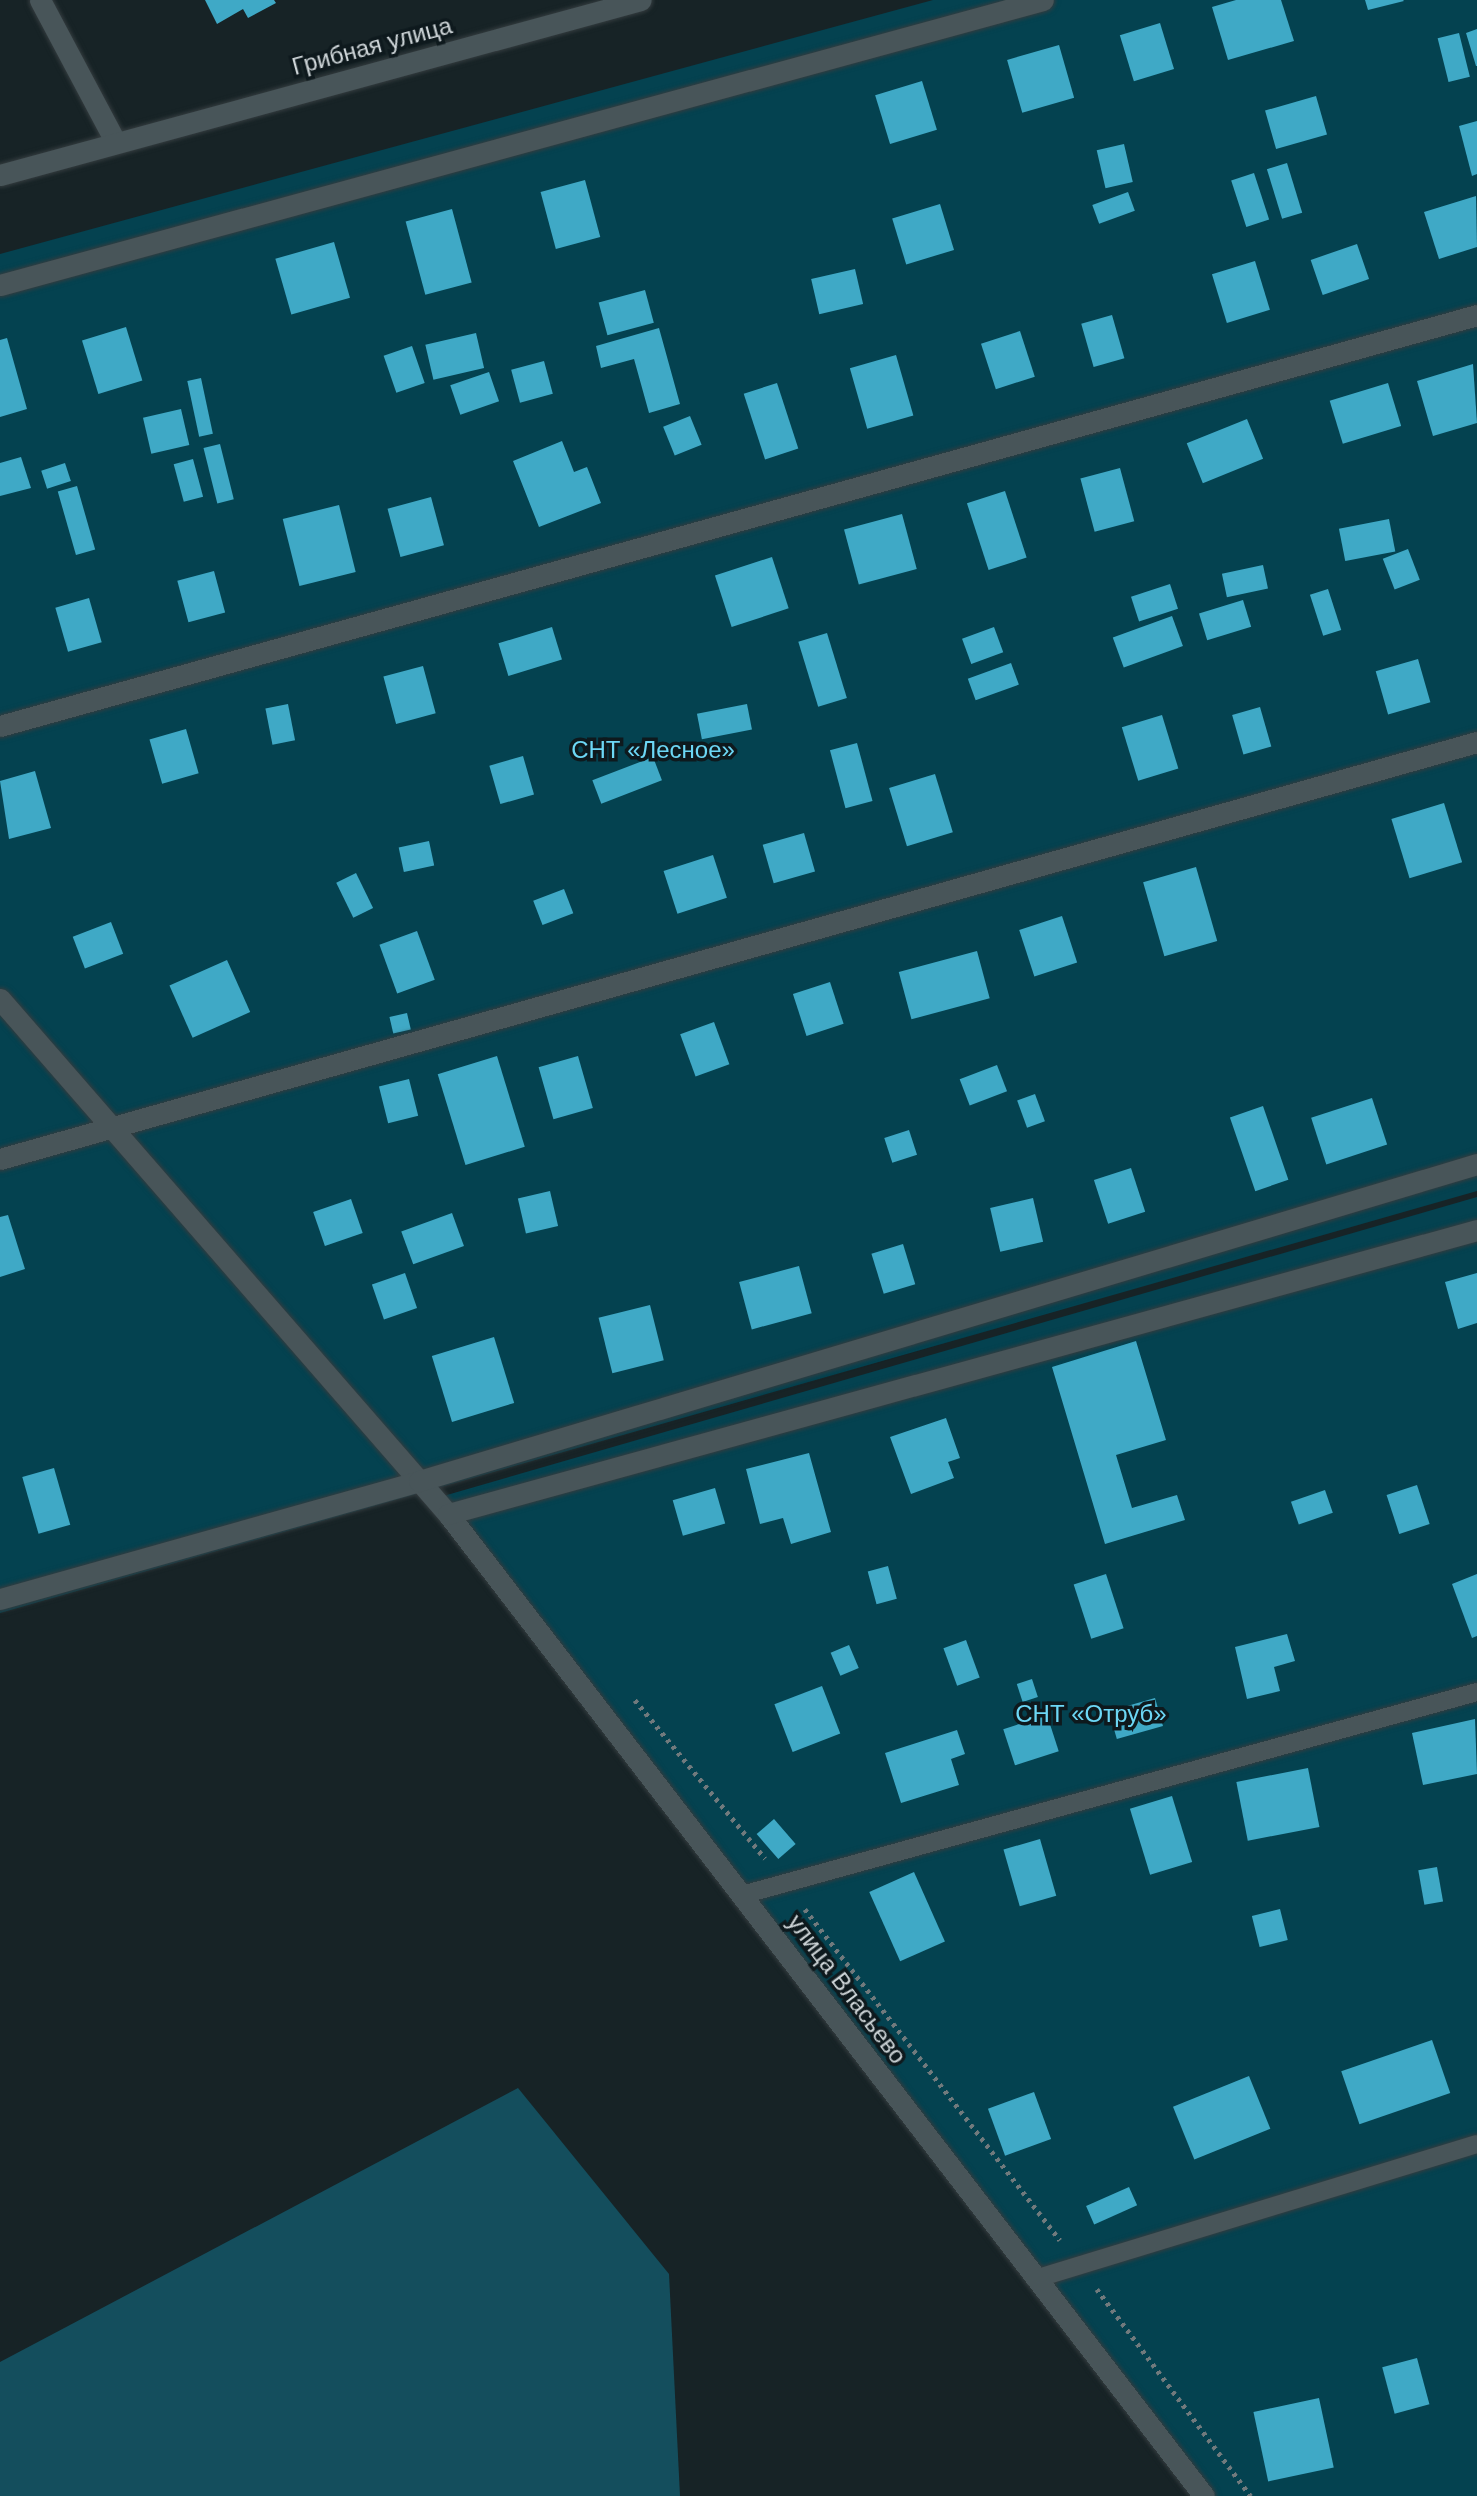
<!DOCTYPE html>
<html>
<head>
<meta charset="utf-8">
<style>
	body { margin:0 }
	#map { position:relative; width:1477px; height:2496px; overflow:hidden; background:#172326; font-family:Helvetica,sans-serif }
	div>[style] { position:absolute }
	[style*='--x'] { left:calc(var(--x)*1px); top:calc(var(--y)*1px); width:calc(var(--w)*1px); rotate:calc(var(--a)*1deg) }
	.green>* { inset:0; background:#044250 }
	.forest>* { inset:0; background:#144e5d }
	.building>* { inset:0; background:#3fa9c6; transform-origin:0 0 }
	.path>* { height:4.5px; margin-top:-2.25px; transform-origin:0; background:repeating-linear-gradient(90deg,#717a7d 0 3.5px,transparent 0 8.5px) }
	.roads { filter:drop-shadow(0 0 2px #343c3f) drop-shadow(0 0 2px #343c3f) }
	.lane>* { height:18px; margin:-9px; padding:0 9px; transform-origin:9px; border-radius:9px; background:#485559 }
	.street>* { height:21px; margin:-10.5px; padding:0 10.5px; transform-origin:10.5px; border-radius:10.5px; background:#485559 }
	span { translate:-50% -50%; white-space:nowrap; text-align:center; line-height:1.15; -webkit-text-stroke:7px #0e191d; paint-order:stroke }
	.street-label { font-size:24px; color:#ced5d8 }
	.park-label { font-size:24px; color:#6cd7f5 }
</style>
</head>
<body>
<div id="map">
	<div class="green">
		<i style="clip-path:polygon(933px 0,1477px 0,1477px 1191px,0 1613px,0 254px)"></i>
		<i style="clip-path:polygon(1477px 1197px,1477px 2496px,1202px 2496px,440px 1497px)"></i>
	</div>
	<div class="forest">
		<i style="clip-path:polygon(518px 2088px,669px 2274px,680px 2496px,0 2496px,0 2362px)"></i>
	</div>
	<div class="building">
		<i style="clip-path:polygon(205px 0,274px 0,276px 3px,248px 18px,243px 9px,217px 24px)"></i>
		<i style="clip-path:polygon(1236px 0,1281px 0,1294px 41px,1228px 60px,1212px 7px)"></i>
		<i style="clip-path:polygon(1365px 0,1403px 0,1404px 1px,1368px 10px)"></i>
		<i style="left:1160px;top:23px;width:48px;height:42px;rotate:73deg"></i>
		<i style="clip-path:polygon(1477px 29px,1477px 66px,1476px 66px,1466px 33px)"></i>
		<i style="left:1459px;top:33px;width:45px;height:22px;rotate:76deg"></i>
		<i style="left:1059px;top:45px;width:55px;height:54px;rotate:74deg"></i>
		<i style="left:922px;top:81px;width:51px;height:49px;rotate:73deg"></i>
		<i style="left:1316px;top:96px;width:40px;height:53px;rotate:74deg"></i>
		<i style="clip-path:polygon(1477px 121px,1477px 174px,1472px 176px,1459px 126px)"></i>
		<i style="left:1124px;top:144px;width:39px;height:28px;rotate:77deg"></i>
		<i style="left:1287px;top:163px;width:52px;height:21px;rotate:73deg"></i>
		<i style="left:1254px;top:173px;width:49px;height:24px;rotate:72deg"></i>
		<i style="left:585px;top:180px;width:59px;height:46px;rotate:75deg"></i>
		<i style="left:1128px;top:192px;width:20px;height:38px;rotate:70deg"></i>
		<i style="clip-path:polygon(1476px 196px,1477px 247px,1439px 259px,1424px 212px)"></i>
		<i style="left:940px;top:204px;width:48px;height:50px;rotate:73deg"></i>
		<i style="left:452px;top:209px;width:76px;height:48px;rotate:75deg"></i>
		<i style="left:334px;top:242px;width:58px;height:61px;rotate:74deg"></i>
		<i style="left:1357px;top:244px;width:37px;height:49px;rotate:71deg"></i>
		<i style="left:1255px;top:261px;width:51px;height:45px;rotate:73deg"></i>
		<i style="left:855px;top:269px;width:36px;height:45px;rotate:77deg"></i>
		<i style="left:645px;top:290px;width:34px;height:48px;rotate:75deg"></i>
		<i style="left:1112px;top:315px;width:45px;height:32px;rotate:74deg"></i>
		<i style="left:126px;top:327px;width:56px;height:46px;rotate:73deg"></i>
		<i style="clip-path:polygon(659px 328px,680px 404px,649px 413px,634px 359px,601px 368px,596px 346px)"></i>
		<i style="left:1020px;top:331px;width:48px;height:41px;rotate:72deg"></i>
		<i style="left:476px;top:333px;width:36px;height:52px;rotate:77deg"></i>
		<i style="clip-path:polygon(7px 338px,27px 409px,0 417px,0 340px)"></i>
		<i style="left:412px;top:346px;width:39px;height:30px;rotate:71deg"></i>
		<i style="left:896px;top:355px;width:63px;height:48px;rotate:74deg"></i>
		<i style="left:544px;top:361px;width:34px;height:34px;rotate:75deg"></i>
		<i style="clip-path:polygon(1473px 364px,1477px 423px,1433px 436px,1417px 381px)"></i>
		<i style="left:489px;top:372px;width:31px;height:41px;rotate:71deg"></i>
		<i style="left:201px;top:378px;width:57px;height:14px;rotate:78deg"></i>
		<i style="left:777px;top:383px;width:69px;height:35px;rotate:72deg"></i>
		<i style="left:1388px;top:383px;width:45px;height:61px;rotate:73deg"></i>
		<i style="left:181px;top:409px;width:37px;height:39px;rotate:77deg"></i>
		<i style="left:690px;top:416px;width:31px;height:29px;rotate:68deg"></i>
		<i style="left:1247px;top:419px;width:43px;height:65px;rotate:68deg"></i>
		<i style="clip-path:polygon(562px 441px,574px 472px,587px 467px,601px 503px,539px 527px,513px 461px)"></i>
		<i style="left:220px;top:444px;width:57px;height:17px;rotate:76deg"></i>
		<i style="clip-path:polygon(21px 457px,31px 488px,0 496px,0 463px)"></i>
		<i style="left:193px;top:459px;width:39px;height:20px;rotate:75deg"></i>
		<i style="left:65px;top:463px;width:19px;height:25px;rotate:72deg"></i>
		<i style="left:1120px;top:468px;width:55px;height:41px;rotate:75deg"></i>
		<i style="left:77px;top:486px;width:66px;height:20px;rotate:74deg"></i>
		<i style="left:1005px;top:491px;width:70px;height:40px;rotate:72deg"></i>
		<i style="left:431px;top:497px;width:50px;height:45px;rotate:75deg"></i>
		<i style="left:339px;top:505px;width:69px;height:58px;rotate:76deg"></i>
		<i style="left:902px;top:514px;width:57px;height:60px;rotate:75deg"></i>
		<i style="left:1389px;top:519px;width:33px;height:51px;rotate:79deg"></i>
		<i style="left:1408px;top:549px;width:33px;height:27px;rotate:69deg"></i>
		<i style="left:772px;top:557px;width:54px;height:60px;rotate:72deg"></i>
		<i style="left:1263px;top:565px;width:24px;height:42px;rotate:78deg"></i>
		<i style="left:214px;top:571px;width:43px;height:38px;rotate:75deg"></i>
		<i style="left:1170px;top:584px;width:26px;height:41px;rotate:72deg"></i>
		<i style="left:1328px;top:589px;width:43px;height:19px;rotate:72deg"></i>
		<i style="left:89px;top:598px;width:46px;height:35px;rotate:74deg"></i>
		<i style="left:1243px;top:600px;width:28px;height:46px;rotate:73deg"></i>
		<i style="left:1172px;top:616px;width:32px;height:63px;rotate:70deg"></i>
		<i style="left:552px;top:627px;width:34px;height:56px;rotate:73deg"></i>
		<i style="left:994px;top:627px;width:27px;height:34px;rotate:70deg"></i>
		<i style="left:827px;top:633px;width:68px;height:30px;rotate:73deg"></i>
		<i style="left:1418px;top:659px;width:45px;height:44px;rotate:74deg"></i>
		<i style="left:1011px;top:663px;width:23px;height:46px;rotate:70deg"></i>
		<i style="left:423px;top:666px;width:49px;height:41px;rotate:75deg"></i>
		<i style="left:288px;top:704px;width:37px;height:23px;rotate:79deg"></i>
		<i style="left:747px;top:704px;width:26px;height:51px;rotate:79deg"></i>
		<i style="left:1260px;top:707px;width:41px;height:29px;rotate:74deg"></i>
		<i style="left:1162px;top:715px;width:56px;height:42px;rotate:73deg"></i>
		<i style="left:186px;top:729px;width:46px;height:38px;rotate:74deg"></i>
		<i style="left:857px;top:743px;width:60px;height:28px;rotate:75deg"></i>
		<i style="left:523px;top:756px;width:40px;height:35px;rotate:74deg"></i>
		<i style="left:653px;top:757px;width:25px;height:65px;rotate:69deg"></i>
		<i style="clip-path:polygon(35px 771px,51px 828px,9px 839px,0 781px)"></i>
		<i style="left:935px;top:774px;width:61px;height:48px;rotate:73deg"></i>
		<i style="left:1444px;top:803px;width:62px;height:55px;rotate:73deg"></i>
		<i style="left:804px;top:833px;width:40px;height:43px;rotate:74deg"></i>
		<i style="left:429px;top:841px;width:25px;height:31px;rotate:78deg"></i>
		<i style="left:713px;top:855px;width:45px;height:52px;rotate:72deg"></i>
		<i style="left:1196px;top:867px;width:77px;height:55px;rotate:74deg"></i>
		<i style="left:356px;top:873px;width:39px;height:22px;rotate:64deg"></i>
		<i style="left:564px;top:889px;width:26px;height:33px;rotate:69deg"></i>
		<i style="left:1062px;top:916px;width:49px;height:45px;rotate:72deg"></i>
		<i style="left:111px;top:922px;width:34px;height:41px;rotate:69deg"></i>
		<i style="left:417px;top:931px;width:52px;height:40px;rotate:70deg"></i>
		<i style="left:977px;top:951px;width:49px;height:81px;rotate:75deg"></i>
		<i style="left:227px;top:960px;width:57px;height:63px;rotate:66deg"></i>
		<i style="left:830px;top:982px;width:44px;height:39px;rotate:72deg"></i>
		<i style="left:407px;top:1013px;width:17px;height:18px;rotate:77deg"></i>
		<i style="left:714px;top:1022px;width:45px;height:36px;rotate:70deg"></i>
		<i style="left:497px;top:1056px;width:95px;height:62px;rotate:73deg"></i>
		<i style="left:578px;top:1056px;width:54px;height:41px;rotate:74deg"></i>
		<i style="left:997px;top:1065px;width:28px;height:40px;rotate:69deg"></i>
		<i style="left:409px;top:1079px;width:38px;height:31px;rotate:76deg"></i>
		<i style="left:1035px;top:1094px;width:29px;height:19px;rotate:70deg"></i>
		<i style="left:1372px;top:1098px;width:49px;height:64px;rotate:72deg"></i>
		<i style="left:1263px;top:1106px;width:78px;height:35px;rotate:71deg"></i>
		<i style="left:909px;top:1130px;width:26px;height:26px;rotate:72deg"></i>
		<i style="left:1131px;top:1168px;width:46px;height:39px;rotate:72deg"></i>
		<i style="left:550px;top:1191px;width:36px;height:33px;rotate:77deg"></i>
		<i style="left:1033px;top:1198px;width:45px;height:44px;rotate:77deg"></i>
		<i style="left:351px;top:1199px;width:36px;height:40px;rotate:71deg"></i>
		<i style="left:452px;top:1213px;width:35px;height:54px;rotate:70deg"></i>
		<i style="clip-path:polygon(8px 1215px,25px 1269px,0 1277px,0 1217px)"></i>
		<i style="left:903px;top:1244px;width:42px;height:33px;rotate:73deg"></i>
		<i style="left:799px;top:1266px;width:49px;height:62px;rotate:75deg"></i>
		<i style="left:405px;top:1273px;width:37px;height:35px;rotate:71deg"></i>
		<i style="clip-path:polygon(1477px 1273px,1477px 1323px,1458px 1329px,1445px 1282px)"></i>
		<i style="left:650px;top:1305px;width:57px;height:53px;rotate:76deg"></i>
		<i style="left:494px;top:1337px;width:69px;height:65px;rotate:73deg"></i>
		<i style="clip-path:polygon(1136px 1341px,1166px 1440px,1116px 1455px,1132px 1508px,1177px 1495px,1185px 1520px,1105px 1544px,1052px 1367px)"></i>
		<i style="clip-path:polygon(946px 1418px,960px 1458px,948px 1462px,954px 1478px,911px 1494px,890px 1437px)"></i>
		<i style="clip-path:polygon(809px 1453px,831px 1532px,791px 1544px,783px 1518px,760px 1524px,746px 1469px)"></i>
		<i style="left:54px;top:1468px;width:59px;height:33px;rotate:74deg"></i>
		<i style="left:1417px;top:1485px;width:41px;height:32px;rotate:72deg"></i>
		<i style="left:715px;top:1488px;width:37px;height:44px;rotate:74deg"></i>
		<i style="left:1325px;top:1490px;width:24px;height:36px;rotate:71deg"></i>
		<i style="left:888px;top:1566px;width:34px;height:21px;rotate:75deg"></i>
		<i style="left:1106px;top:1574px;width:57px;height:34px;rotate:72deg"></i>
		<i style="clip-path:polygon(1477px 1574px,1477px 1636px,1472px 1638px,1452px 1584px)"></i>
		<i style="clip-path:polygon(1287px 1634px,1295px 1661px,1274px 1667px,1280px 1691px,1247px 1699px,1235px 1647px)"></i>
		<i style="left:966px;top:1640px;width:40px;height:24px;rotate:70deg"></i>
		<i style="left:849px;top:1645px;width:25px;height:20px;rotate:67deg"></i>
		<i style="left:1032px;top:1679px;width:19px;height:16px;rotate:72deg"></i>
		<i style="left:822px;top:1686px;width:51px;height:51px;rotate:69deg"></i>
		<i style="left:1155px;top:1698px;width:29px;height:48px;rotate:74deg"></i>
		<i style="left:1047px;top:1715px;width:38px;height:46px;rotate:72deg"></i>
		<i style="clip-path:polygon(1475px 1719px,1477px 1774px,1423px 1785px,1412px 1733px)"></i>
		<i style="clip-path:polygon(957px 1730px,965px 1754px,951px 1759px,959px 1785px,901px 1803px,885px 1753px)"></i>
		<i style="left:1308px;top:1768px;width:60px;height:73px;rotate:79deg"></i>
		<i style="left:1172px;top:1796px;width:69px;height:44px;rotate:73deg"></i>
		<i style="left:774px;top:1819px;width:33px;height:23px;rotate:49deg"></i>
		<i style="left:1040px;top:1839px;width:59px;height:38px;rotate:74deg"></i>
		<i style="left:1437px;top:1867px;width:35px;height:19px;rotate:80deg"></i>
		<i style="left:914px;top:1872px;width:76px;height:49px;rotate:66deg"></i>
		<i style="left:1280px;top:1909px;width:32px;height:29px;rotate:76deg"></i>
		<i style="left:1432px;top:2040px;width:56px;height:96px;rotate:71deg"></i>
		<i style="left:1249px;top:2076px;width:57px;height:82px;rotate:68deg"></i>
		<i style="left:1034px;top:2092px;width:50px;height:49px;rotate:70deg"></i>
		<i style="left:1129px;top:2187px;width:20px;height:47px;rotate:66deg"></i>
		<i style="left:1417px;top:2358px;width:48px;height:36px;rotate:75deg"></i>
		<i style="left:1319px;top:2398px;width:71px;height:67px;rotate:78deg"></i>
	</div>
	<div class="path">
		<i style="--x:635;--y:1700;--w:205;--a:50.6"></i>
		<i style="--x:805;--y:1909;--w:418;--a:52.4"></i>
		<i style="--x:1097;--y:2289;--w:258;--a:53.4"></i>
	</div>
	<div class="roads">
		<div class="lane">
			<i style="--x:742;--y:1895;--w:763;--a:-15.44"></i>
			<i style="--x:1035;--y:2279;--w:462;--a:-17"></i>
		</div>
		<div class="street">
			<i style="--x:40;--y:0;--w:162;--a:62"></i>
			<i style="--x:0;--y:175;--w:664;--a:-15.27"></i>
			<i style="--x:0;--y:285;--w:1081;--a:-15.28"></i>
			<i style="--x:0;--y:726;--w:1533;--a:-15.55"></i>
			<i style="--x:0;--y:999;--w:683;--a:48.98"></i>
			<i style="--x:448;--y:1514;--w:1239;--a:52.41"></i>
			<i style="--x:0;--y:1159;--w:1535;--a:-15.77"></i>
			<i style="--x:448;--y:1514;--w:1067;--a:-15.43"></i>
			<i style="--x:0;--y:1599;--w:435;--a:-15.7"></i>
			<i style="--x:419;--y:1481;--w:1104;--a:-16.68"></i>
		</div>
	</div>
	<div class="street-label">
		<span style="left:372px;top:46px;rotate:-15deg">Грибная улица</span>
		<span style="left:847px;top:1989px;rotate:53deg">улица Власьево</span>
	</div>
	<div class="park-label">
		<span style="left:653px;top:750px">СНТ «Лесное»</span>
		<span style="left:1091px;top:1714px">СНТ «Отруб»</span>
	</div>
</div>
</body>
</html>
